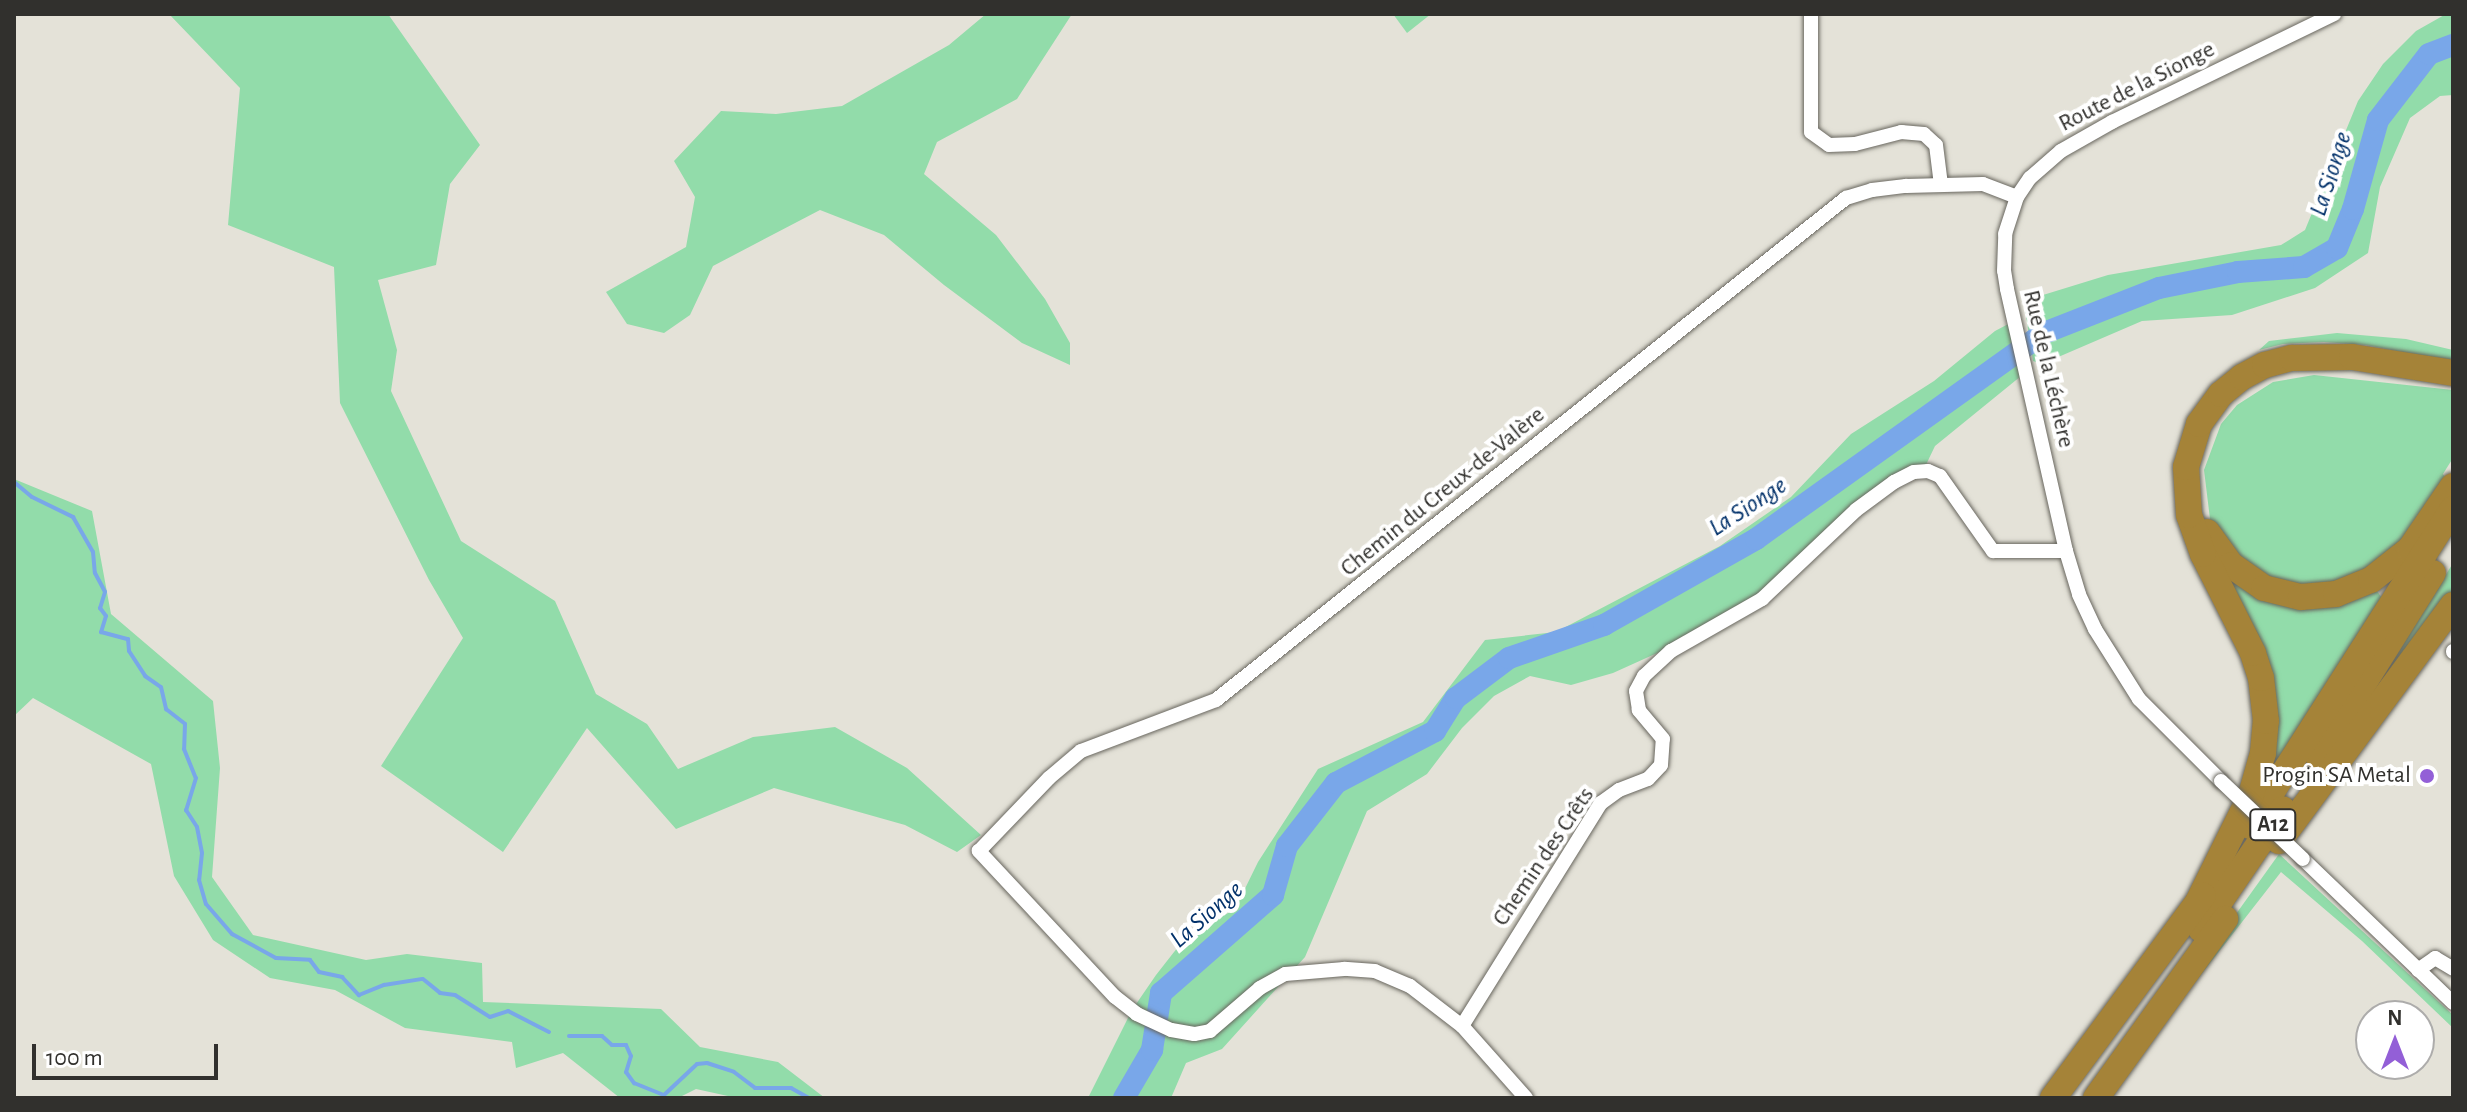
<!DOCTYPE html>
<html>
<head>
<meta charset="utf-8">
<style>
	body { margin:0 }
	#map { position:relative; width:2467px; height:1112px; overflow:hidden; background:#e4e2d8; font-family:"Alegreya Sans",sans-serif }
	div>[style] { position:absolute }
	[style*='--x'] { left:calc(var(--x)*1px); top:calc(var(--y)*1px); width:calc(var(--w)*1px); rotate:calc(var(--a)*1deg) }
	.green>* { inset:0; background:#92dcaa }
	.stream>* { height:4px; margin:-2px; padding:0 2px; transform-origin:2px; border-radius:2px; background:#79a7e9 }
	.river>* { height:22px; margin:-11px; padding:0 11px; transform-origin:11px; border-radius:11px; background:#79a7e9 }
	.roads { filter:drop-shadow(0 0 2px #68665e) drop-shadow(0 0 2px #68665e) }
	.street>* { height:14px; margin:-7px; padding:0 7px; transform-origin:7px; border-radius:7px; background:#fff }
	.highway>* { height:26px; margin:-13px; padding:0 13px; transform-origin:13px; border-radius:13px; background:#a58338 }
	.bridges { filter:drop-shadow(0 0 2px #68665e) drop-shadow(0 0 2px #68665e) }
	.street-bridge>* { height:14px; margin:-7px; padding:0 7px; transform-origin:7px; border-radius:7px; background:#fff }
	.dots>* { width:22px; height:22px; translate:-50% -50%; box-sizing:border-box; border:4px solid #fff; border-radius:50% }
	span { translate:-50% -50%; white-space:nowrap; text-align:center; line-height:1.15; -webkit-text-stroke:8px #fff; paint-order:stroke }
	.shield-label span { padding:2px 6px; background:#fff; border:2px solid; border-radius:6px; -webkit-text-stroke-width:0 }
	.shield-label { font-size:22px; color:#31302d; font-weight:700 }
	.street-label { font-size:24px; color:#31302d }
	.poi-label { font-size:24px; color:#31302d }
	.right { translate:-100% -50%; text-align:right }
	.water-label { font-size:26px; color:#02316a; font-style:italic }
	.frame { position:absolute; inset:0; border:16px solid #31302d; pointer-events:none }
	.north { position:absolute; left:2355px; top:1000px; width:80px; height:80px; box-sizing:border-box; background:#fff; border:2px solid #adacab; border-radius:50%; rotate:0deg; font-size:22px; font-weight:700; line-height:32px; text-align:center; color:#31302d }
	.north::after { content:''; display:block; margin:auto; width:28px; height:36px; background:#935fd7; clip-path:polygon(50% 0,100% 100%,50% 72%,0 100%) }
	.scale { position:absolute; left:32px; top:1044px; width:186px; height:36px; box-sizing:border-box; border:4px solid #31302d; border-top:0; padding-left:10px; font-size:24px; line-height:28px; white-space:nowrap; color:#31302d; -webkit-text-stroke:6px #fff; paint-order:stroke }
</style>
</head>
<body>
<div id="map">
	<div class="green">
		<i style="clip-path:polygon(169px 14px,388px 14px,480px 145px,450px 184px,436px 265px,378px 280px,397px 350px,391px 391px,461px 541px,555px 601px,596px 694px,647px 724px,678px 769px,753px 737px,835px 727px,907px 768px,981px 835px,957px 852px,905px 825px,774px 788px,676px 829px,587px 728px,503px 852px,381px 766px,463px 638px,429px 580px,340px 403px,334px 267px,228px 225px,240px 88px)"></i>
		<i style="clip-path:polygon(986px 14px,1072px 14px,1017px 99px,937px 142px,924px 174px,996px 235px,1045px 299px,1070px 343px,1070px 365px,1022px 343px,944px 285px,884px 235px,820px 210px,713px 266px,690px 315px,664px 333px,627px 324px,606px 292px,686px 247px,695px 197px,674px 161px,721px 111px,776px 114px,842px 106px,949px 45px)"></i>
		<i style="clip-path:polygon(1393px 14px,1431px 14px,1407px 33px)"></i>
		<i style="clip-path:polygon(2446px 14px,2453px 14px,2453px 95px,2440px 96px,2410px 118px,2380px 187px,2368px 253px,2315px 288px,2232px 315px,2142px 321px,2042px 364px,2033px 361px,2025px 310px,2043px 295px,2108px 275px,2281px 245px,2305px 230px,2358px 101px,2383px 64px,2416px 31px)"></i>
		<i style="clip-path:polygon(2014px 321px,2026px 372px,1935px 446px,1923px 471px,1906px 475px,1774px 589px,1686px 640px,1613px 673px,1571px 685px,1530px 676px,1494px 696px,1462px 728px,1427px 774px,1367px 811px,1305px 957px,1222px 1049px,1186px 1063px,1171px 1098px,1088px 1098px,1132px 1010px,1156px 975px,1185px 938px,1235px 909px,1258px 862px,1318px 769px,1423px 722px,1485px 640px,1556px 632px,1720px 546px,1791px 497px,1851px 434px,1934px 381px,1995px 331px)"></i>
		<i style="clip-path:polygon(2337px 333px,2406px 339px,2453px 350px,2453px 362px,2366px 345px,2324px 342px,2283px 344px,2259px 350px,2269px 341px)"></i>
		<i style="clip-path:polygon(2314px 375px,2453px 390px,2453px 458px,2443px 474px,2446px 479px,2406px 541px,2356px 580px,2283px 586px,2221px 543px,2210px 519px,2204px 470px,2221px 424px,2237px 405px,2273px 382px)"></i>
		<i style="clip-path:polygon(14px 479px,92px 511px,111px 614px,213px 701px,220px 768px,212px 877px,253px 935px,366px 960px,407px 954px,482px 963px,483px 1002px,661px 1009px,700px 1047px,778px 1062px,825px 1098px,737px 1098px,696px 1089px,678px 1098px,620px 1098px,563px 1053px,516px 1068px,512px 1042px,405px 1028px,335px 990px,270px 978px,213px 940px,174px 876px,151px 764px,33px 698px,14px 716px)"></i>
		<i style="clip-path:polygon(2208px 543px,2247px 584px,2374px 587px,2382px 598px,2259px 793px,2269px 750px)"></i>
		<i style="clip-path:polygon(2453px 563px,2453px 595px,2382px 679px)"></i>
		<i style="clip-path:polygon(2279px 854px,2453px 1015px,2453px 1028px,2362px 941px,2281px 872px,2189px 990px,2183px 988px)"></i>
	</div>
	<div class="stream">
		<i style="--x:14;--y:482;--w:23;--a:40"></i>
		<i style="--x:32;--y:497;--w:46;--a:26"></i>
		<i style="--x:73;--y:517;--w:40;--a:60.3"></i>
		<i style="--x:93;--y:552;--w:21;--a:85"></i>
		<i style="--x:95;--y:573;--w:21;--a:62"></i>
		<i style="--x:105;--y:592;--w:17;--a:107"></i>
		<i style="--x:100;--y:608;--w:10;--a:53"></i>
		<i style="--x:106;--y:616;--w:17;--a:107"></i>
		<i style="--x:101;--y:632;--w:28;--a:15"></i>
		<i style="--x:128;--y:639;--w:12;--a:85"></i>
		<i style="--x:129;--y:651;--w:30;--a:57"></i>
		<i style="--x:145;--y:676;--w:19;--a:35"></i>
		<i style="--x:161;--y:687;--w:23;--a:77"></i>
		<i style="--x:166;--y:709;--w:24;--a:38"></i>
		<i style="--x:185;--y:724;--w:25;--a:92"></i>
		<i style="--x:184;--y:749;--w:31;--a:68"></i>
		<i style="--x:196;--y:778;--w:34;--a:107"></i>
		<i style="--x:186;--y:810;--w:20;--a:57"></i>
		<i style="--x:197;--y:827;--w:26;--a:79"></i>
		<i style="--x:202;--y:853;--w:27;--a:96"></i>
		<i style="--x:199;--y:880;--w:25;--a:74"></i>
		<i style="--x:206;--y:904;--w:40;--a:49"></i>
		<i style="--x:232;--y:934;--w:50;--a:28.6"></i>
		<i style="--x:276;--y:958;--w:34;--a:3"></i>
		<i style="--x:310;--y:960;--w:15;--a:53"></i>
		<i style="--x:319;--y:972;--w:24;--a:12"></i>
		<i style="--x:342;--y:977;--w:25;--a:47"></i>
		<i style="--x:359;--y:995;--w:27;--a:-22"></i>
		<i style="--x:384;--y:985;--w:39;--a:-9"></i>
		<i style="--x:423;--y:979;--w:22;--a:39"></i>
		<i style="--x:440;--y:993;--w:15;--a:8"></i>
		<i style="--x:455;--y:995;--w:41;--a:32.2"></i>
		<i style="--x:490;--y:1017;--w:19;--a:-18"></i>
		<i style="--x:508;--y:1011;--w:46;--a:27.1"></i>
		<i style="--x:569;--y:1036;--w:33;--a:0"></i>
		<i style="--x:602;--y:1036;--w:13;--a:42"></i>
		<i style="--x:612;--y:1045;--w:14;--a:0"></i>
		<i style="--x:626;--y:1045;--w:12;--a:66"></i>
		<i style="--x:631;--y:1056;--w:17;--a:107"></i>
		<i style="--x:626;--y:1072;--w:14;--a:54"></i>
		<i style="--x:634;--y:1083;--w:32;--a:22"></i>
		<i style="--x:664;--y:1095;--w:45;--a:-43.2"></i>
		<i style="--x:697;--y:1064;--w:10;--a:-6"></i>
		<i style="--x:707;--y:1063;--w:28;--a:18"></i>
		<i style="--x:734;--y:1072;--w:26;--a:37"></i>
		<i style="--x:755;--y:1088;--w:36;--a:0"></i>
		<i style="--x:791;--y:1088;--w:21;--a:29"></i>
	</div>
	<div class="river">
		<i style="--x:1124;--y:1098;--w:56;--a:-59.7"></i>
		<i style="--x:1152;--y:1050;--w:58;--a:-81"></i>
		<i style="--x:1161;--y:993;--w:149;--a:-41.2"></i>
		<i style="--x:1273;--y:895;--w:51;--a:-74.1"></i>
		<i style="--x:1287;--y:846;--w:80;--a:-52.1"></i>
		<i style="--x:1336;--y:783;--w:112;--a:-27.7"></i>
		<i style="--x:1435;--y:731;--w:39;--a:-58"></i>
		<i style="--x:1456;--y:698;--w:66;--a:-37"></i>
		<i style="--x:1509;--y:658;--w:101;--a:-19.2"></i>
		<i style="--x:1604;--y:625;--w:175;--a:-29.5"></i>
		<i style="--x:1756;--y:539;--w:354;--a:-35.6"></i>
		<i style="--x:2044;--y:333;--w:123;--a:-21.4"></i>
		<i style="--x:2159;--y:288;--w:81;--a:-11.4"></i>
		<i style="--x:2238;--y:272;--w:66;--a:-4.3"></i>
		<i style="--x:2304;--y:267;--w:38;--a:-30"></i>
		<i style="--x:2337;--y:248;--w:42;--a:-67.7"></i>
		<i style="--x:2353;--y:209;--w:92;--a:-74.3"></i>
		<i style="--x:2378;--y:120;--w:83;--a:-52.3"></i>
		<i style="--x:2429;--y:54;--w:26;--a:-21"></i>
	</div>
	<div class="roads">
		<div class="street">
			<i style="--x:1811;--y:14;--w:118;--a:90"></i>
			<i style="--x:1811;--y:132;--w:22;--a:36"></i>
			<i style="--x:1829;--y:145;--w:26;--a:-2"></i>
			<i style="--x:1855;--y:144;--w:48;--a:-14.6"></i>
			<i style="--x:1901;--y:132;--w:23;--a:5"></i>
			<i style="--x:1924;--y:134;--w:16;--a:43"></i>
			<i style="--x:1936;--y:145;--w:40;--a:82.9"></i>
			<i style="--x:2453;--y:651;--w:1;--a:90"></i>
			<i style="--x:2221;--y:781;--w:116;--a:-135"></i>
			<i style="--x:2139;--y:699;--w:83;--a:-122.2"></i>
			<i style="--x:2095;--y:629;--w:38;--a:-115"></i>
			<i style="--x:2079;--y:594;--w:45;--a:-106.8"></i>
			<i style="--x:2066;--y:551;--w:269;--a:-102.7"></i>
			<i style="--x:2007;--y:289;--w:18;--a:-99"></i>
			<i style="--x:2004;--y:271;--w:37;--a:-88"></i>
			<i style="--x:2005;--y:234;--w:39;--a:-72"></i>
			<i style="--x:2017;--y:197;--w:23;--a:-56"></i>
			<i style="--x:2030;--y:178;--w:41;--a:-41.1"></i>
			<i style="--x:2061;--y:151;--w:59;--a:-29.6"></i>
			<i style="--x:2112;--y:122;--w:247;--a:-25.9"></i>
			<i style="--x:2303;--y:859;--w:208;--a:43.8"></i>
			<i style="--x:2418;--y:970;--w:21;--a:-35"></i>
			<i style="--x:2435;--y:958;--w:21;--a:31"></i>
			<i style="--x:1462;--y:1026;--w:263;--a:-58.1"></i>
			<i style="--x:1601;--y:803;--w:22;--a:-36"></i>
			<i style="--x:1619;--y:790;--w:31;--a:-21"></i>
			<i style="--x:1648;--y:779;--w:19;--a:-47"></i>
			<i style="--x:1661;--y:765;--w:26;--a:-86"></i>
			<i style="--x:1663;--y:739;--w:38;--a:-130"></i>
			<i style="--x:1639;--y:710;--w:19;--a:-99"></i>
			<i style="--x:1636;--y:691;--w:17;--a:-62"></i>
			<i style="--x:1644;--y:676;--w:37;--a:-43"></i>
			<i style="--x:1671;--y:651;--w:105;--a:-29.7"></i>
			<i style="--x:1762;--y:599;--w:129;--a:-43.4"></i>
			<i style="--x:1856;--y:510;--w:47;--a:-36.4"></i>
			<i style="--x:1894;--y:482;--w:22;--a:-27"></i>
			<i style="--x:1914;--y:472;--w:14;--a:-4"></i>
			<i style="--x:1928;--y:471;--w:13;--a:23"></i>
			<i style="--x:1940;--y:476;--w:92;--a:54.8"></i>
			<i style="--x:1993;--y:551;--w:73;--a:0"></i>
			<i style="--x:1526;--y:1098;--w:96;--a:-131.6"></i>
			<i style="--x:1462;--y:1026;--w:66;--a:-142.4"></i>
			<i style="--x:1410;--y:986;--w:38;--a:-157"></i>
			<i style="--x:1375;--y:971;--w:31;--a:-176"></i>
			<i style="--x:1344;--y:969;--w:59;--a:175.2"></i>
			<i style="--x:1285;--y:974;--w:29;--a:151"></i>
			<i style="--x:1260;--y:988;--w:66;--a:139.3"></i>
			<i style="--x:1210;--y:1031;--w:16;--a:169"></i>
			<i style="--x:1194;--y:1034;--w:23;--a:-170"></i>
			<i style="--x:1171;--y:1030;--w:38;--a:-155"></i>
			<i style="--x:1137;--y:1014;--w:28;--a:-142"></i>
			<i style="--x:1115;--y:997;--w:200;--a:-133"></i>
			<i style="--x:979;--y:851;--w:101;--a:-46.2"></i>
			<i style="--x:1049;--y:778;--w:42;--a:-40.2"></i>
			<i style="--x:1081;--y:751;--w:144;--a:-20.7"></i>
			<i style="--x:1216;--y:700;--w:806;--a:-38.55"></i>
			<i style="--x:1846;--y:198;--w:27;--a:-17"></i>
			<i style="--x:1872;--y:190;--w:34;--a:-7"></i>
			<i style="--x:1906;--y:186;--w:77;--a:-1.5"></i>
			<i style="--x:1983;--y:184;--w:36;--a:21"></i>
		</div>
		<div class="highway">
			<i style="--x:2207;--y:532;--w:41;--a:54"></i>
			<i style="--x:2231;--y:565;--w:40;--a:34.9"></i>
			<i style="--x:2264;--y:588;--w:38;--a:14"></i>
			<i style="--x:2301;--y:597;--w:35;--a:-5"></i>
			<i style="--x:2336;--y:594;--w:38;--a:-22"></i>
			<i style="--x:2371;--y:580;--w:50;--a:-38.5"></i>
			<i style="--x:2410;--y:549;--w:76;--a:-55.7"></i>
			<i style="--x:2318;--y:756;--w:216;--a:-57.9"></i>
			<i style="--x:2250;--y:826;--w:376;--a:-57.4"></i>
			<i style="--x:2279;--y:841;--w:293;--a:-53.6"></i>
			<i style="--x:2195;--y:908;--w:126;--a:-63.6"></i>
			<i style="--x:2251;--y:795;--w:44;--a:-74.1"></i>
			<i style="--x:2263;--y:753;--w:32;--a:-85"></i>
			<i style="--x:2266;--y:721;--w:43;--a:-96.6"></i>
			<i style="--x:2261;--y:678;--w:26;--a:-108"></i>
			<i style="--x:2253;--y:653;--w:111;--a:-116.8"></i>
			<i style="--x:2203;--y:554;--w:41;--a:-109.7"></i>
			<i style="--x:2189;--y:515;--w:48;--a:-93.6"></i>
			<i style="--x:2186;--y:467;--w:45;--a:-73.2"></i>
			<i style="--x:2199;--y:424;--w:37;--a:-54"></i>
			<i style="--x:2221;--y:394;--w:27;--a:-39"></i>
			<i style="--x:2242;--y:377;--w:26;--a:-28"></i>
			<i style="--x:2265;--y:365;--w:28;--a:-15"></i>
			<i style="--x:2292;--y:358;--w:60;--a:-1"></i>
			<i style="--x:2352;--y:357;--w:102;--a:9"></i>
			<i style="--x:2201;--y:929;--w:145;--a:-55.7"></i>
			<i style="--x:2053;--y:1098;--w:252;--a:-53.5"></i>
			<i style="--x:2096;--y:1098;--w:221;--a:-54.2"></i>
		</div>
	</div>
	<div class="bridges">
		<div class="street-bridge">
			<i style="--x:2221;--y:781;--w:113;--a:43.6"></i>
		</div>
	</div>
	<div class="dots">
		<i style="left:2427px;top:776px;background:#935fd7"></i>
	</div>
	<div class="shield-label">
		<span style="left:2273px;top:825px">A12</span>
	</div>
	<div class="street-label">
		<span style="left:2137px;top:87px;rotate:-27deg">Route de la Sionge</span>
		<span style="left:2048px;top:369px;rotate:77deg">Rue de la Léchère</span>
		<span style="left:1443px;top:492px;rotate:-39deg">Chemin du Creux-de-Valère</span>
		<span style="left:1544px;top:857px;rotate:-56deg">Chemin des Crêts</span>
	</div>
	<div class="poi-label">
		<span class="right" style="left:2411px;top:776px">Progin SA Metal</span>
	</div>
	<div class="water-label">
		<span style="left:2331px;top:174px;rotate:-72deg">La Sionge</span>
		<span style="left:1748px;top:507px;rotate:-33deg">La Sionge</span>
		<span style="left:1207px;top:915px;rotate:-41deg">La Sionge</span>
	</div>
	<div class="frame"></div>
	<div class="north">N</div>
	<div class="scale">100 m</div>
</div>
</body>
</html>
